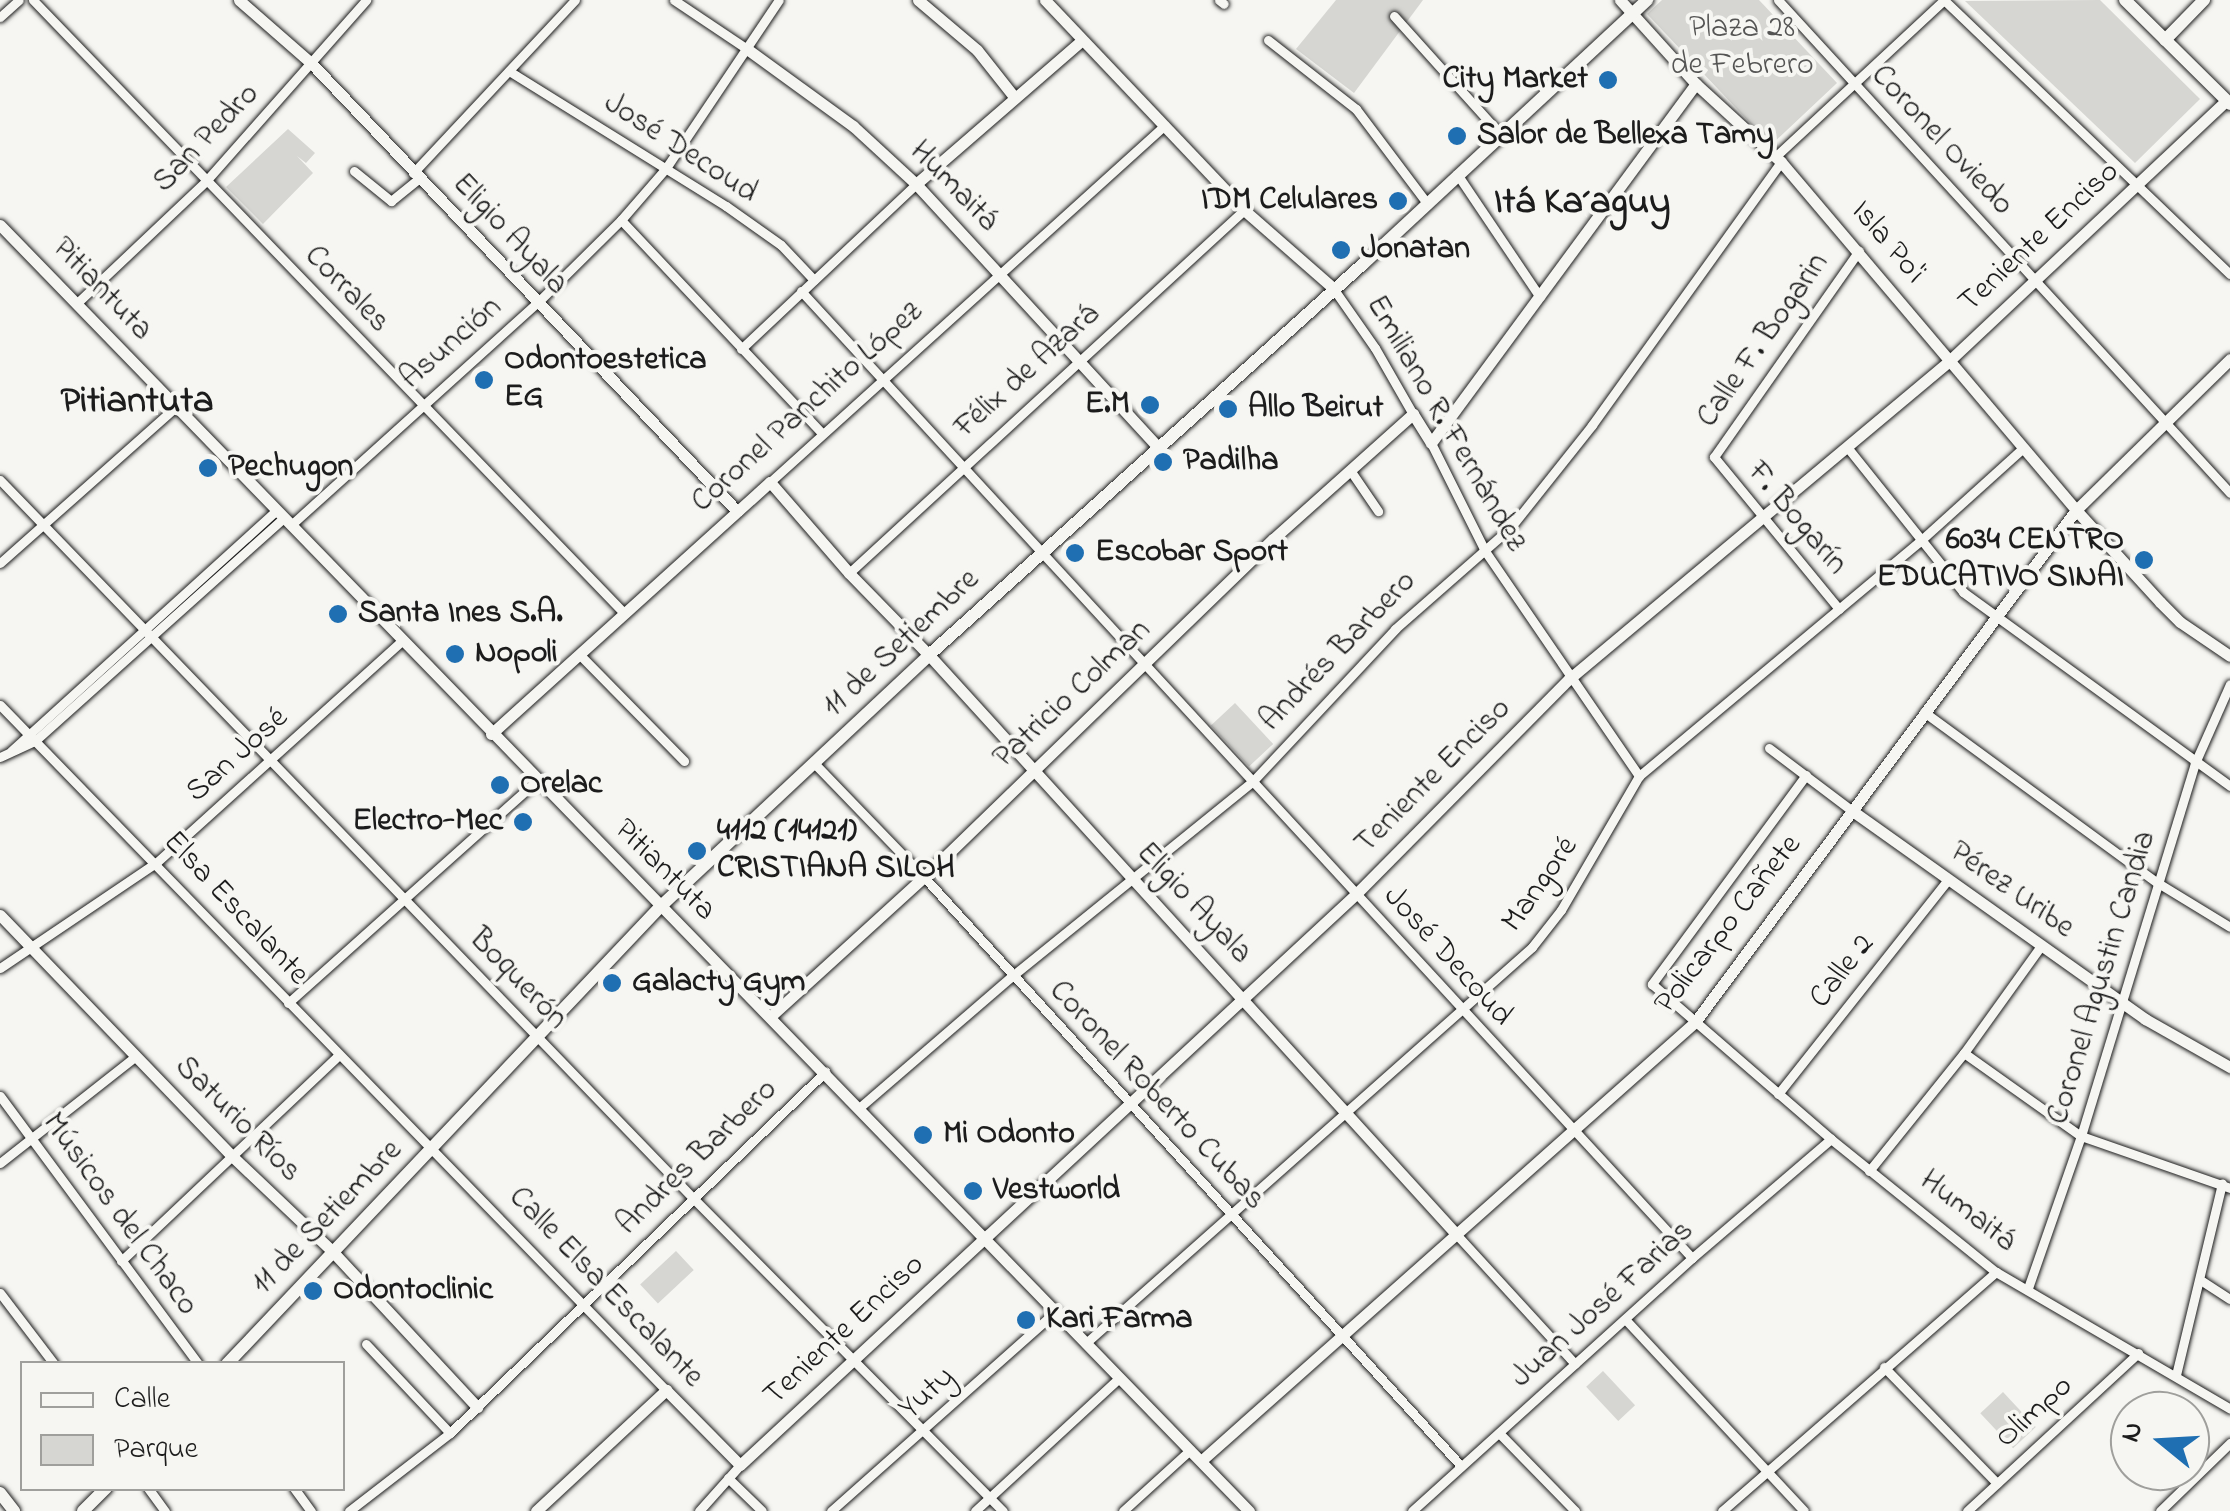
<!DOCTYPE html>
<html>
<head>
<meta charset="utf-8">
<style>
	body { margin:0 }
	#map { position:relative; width:2230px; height:1511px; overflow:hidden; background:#f6f6f2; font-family:"Indie Flower",sans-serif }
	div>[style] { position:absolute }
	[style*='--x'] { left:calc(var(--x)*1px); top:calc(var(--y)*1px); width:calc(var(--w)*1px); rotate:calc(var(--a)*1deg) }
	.green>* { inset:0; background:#d6d6d2; transform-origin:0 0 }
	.roads { filter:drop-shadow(0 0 2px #1c1c1c) drop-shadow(0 0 2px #1c1c1c) }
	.minor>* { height:9px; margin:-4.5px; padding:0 4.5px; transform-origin:4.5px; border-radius:4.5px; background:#f6f6f2 }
	.tertiary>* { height:11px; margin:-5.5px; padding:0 5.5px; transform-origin:5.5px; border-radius:5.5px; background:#f6f6f2 }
	.secondary>* { height:12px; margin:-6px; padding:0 6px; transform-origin:6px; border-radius:6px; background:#f6f6f2 }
	.dots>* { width:28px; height:28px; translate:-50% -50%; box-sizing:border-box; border:5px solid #f6f6f2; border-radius:50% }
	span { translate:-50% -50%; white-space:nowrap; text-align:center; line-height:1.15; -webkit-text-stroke:8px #f6f6f2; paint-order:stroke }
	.park-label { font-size:32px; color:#545453 }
	.poi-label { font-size:32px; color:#1c1c1c; font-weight:700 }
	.right { translate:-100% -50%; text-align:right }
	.left { translate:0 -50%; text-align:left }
	.street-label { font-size:32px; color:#1c1c1c }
	.quarter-label { font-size:38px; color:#1c1c1c; font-weight:700 }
	.legend { position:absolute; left:20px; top:1361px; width:325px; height:130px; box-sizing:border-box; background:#f6f6f2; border:2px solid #9f9f9c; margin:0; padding:12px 18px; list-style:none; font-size:30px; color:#1c1c1c }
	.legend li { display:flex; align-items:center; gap:20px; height:50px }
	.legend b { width:50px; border:2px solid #9f9f9c }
	.north { position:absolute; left:2110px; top:1391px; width:100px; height:100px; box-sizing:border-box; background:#f6f6f2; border:2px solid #9f9f9c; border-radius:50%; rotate:288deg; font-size:28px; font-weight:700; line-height:40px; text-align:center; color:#1c1c1c }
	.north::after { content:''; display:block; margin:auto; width:35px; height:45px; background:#1f6fb2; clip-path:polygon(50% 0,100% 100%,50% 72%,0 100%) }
</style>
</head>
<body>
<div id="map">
	<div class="green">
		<i style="clip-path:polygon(1336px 0,1423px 0,1354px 93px,1296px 49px)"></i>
		<i style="clip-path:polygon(1662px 0,1759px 0,1837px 83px,1771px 145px,1647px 14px)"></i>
		<i style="clip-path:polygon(2100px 0,2200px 99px,2135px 163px,1965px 1px)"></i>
		<i style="clip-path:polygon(288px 129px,315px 153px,306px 163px,297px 156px,313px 173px,263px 224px,226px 187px)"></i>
		<i style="left:1235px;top:703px;width:56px;height:33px;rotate:47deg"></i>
		<i style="left:676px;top:1251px;width:26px;height:49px;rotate:47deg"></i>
		<i style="left:1603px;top:1371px;width:47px;height:23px;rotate:47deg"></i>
		<i style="left:2003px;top:1392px;width:48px;height:31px;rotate:47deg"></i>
	</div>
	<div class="roads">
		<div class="minor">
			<i style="--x:33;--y:0;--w:851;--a:46.05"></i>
			<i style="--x:674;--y:0;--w:88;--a:33.9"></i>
			<i style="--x:1219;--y:0;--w:6;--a:39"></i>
			<i style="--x:1778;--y:0;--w:669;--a:47.48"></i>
			<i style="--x:1944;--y:0;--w:396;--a:43.8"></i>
			<i style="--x:1394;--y:16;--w:161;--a:48"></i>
			<i style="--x:0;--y:17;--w:25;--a:-42"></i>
			<i style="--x:1268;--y:40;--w:112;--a:38.1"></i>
			<i style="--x:1356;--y:109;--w:116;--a:53"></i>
			<i style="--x:509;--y:71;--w:256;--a:31.9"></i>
			<i style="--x:726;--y:206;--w:67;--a:35.3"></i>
			<i style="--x:781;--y:245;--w:48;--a:46.7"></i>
			<i style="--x:1775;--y:157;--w:231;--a:-42.9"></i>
			<i style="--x:354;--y:171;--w:48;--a:39"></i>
			<i style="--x:391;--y:201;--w:35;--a:-39"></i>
			<i style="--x:413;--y:173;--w:237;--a:-46.9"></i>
			<i style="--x:1457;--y:174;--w:148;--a:56"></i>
			<i style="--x:621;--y:220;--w:291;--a:46.7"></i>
			<i style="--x:1333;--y:288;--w:73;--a:55"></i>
			<i style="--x:1375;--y:348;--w:76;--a:60.1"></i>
			<i style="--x:801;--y:291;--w:1315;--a:47.34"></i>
			<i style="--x:76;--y:304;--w:179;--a:-43.4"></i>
			<i style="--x:206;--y:181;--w:242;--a:-48.5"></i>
			<i style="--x:741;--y:349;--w:241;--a:-43.3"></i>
			<i style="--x:1431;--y:443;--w:121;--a:63.4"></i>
			<i style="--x:1485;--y:551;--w:273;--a:55.6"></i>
			<i style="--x:1847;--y:447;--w:186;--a:51.3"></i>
			<i style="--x:1963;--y:592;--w:330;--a:36"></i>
			<i style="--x:1350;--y:470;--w:50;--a:55.7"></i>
			<i style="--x:0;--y:480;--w:996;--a:46.02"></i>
			<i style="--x:692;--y:1197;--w:442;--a:45.3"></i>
			<i style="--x:770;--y:482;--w:532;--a:-42.11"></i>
			<i style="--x:291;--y:525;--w:330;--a:-42.1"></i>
			<i style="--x:536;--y:304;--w:120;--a:-44.7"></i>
			<i style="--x:621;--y:220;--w:69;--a:-49.1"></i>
			<i style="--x:666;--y:168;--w:202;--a:-56.1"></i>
			<i style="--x:0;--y:563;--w:235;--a:-41.6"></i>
			<i style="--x:849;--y:573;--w:536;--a:-42.58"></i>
			<i style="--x:1839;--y:609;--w:197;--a:-129.4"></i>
			<i style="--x:1714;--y:457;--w:252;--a:-54.9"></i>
			<i style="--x:579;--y:654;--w:150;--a:45.5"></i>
			<i style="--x:0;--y:705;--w:955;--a:45.81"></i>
			<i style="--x:1924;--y:712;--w:290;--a:36.2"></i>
			<i style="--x:2158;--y:883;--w:84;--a:31.4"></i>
			<i style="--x:1769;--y:748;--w:103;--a:37.1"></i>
			<i style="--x:11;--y:751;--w:358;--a:-42.2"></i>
			<i style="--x:0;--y:757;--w:40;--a:-25"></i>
			<i style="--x:36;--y:740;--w:332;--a:-41.9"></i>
			<i style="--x:813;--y:762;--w:160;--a:46"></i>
			<i style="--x:924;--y:877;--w:797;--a:47.64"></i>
			<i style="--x:1806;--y:775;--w:260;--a:126.4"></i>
			<i style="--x:1652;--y:984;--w:237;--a:40.9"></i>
			<i style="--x:1831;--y:1139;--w:212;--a:38.9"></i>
			<i style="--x:1996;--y:1272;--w:271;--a:30.3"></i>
			<i style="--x:0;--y:968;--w:189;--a:-34"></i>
			<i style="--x:157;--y:862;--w:331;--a:-42.1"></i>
			<i style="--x:288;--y:1003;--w:333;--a:-41.8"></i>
			<i style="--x:1964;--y:1053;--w:143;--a:35.4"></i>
			<i style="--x:2081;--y:1136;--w:158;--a:19.2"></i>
			<i style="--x:1778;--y:1094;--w:272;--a:-51.6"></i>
			<i style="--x:0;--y:1096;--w:333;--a:53.5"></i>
			<i style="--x:859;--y:1108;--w:201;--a:-40.8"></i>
			<i style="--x:1011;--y:977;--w:311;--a:-39"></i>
			<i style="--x:1253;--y:781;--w:208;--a:-46.9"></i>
			<i style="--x:1395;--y:629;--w:154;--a:-41.3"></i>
			<i style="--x:1511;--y:527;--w:130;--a:-51.5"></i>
			<i style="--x:1592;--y:425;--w:324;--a:-54.3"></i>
			<i style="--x:0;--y:1163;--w:173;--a:-38.2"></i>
			<i style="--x:1869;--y:1171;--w:151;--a:-51.2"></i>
			<i style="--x:1964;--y:1053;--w:132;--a:-54.3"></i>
			<i style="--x:1456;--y:1234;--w:176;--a:47.5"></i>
			<i style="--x:121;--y:1261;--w:300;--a:-43.4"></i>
			<i style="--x:2202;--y:1281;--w:33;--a:33"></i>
			<i style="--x:2028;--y:1288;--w:161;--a:-70.8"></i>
			<i style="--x:2081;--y:1136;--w:390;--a:-73"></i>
			<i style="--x:2195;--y:763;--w:86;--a:-66.1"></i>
			<i style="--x:0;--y:1293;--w:89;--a:52.7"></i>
			<i style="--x:1625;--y:1319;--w:262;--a:47"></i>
			<i style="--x:1087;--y:1342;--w:595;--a:-41.59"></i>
			<i style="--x:1532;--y:947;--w:47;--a:-51.9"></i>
			<i style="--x:1561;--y:910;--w:155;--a:-59.8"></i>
			<i style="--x:1639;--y:776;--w:365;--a:-39.9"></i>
			<i style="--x:1919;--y:542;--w:140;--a:-42.1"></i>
			<i style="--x:366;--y:1344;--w:122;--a:46.7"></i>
			<i style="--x:1884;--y:1367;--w:162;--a:45.8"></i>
			<i style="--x:2176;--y:1375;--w:197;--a:-76.5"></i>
			<i style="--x:1499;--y:1433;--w:109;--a:45.7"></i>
			<i style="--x:728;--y:1478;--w:47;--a:44.1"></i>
			<i style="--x:148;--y:1488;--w:29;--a:54"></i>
			<i style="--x:294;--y:1488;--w:29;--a:54"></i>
			<i style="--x:349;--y:1511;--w:128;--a:-37.7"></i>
			<i style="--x:450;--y:1433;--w:521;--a:-43.91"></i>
			<i style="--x:699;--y:1511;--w:62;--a:-48.3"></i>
			<i style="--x:831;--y:1511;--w:301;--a:-41.6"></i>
			<i style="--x:975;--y:1511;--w:197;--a:-42.7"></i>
			<i style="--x:1123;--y:1511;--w:91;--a:-42.3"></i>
			<i style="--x:1412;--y:1511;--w:377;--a:-42.1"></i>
			<i style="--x:1692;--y:1258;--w:183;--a:-40.6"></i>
			<i style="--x:1722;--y:1511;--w:364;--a:-41.1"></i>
			<i style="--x:1967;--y:1511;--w:233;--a:-42.7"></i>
			<i style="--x:2160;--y:1511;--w:98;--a:-44.2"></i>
		</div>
		<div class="tertiary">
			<i style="--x:239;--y:0;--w:97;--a:41.2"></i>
			<i style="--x:312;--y:64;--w:617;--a:46.45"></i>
			<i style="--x:918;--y:0;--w:77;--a:40.3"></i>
			<i style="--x:977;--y:50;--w:61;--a:51.6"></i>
			<i style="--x:1045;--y:0;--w:289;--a:46.5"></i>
			<i style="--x:1244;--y:210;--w:118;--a:41.2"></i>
			<i style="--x:1620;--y:0;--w:113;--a:47.9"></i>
			<i style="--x:1696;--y:84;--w:115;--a:42.5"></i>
			<i style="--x:1781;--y:162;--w:456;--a:49.7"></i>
			<i style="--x:2076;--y:510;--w:125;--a:47.6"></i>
			<i style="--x:2160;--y:602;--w:28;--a:45"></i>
			<i style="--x:2180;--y:622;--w:60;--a:34.2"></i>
			<i style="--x:747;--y:49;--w:131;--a:36"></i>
			<i style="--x:853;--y:126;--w:86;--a:42.6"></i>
			<i style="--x:916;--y:184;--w:360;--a:47.4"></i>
			<i style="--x:916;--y:184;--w:217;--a:-40.9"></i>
			<i style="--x:0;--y:225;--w:1793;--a:45.84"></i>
			<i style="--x:491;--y:734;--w:376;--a:-42.1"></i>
			<i style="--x:770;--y:482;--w:121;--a:49"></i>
			<i style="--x:849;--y:573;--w:115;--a:45.7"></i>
			<i style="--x:929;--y:655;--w:783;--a:47.69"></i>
			<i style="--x:1851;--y:810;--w:361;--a:35.4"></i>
			<i style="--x:2145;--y:1019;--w:98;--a:29.5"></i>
			<i style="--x:0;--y:915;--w:336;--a:46.1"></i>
			<i style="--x:233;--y:1157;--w:138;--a:43.5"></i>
			<i style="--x:333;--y:1252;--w:212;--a:47.1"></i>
			<i style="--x:771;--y:1016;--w:207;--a:-42.3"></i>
			<i style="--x:924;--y:877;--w:486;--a:-44.1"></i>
			<i style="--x:1273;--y:539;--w:188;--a:-41.8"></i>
			<i style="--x:1413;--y:414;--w:34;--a:58"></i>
			<i style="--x:1431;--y:443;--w:446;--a:-53.6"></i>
			<i style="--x:1202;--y:1460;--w:659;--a:-41.62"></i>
			<i style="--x:1695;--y:1022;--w:638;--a:-53.35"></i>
			<i style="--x:2076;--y:510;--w:216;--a:-44.4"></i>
			<i style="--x:536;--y:1511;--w:178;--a:-42.9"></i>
			<i style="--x:666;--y:1390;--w:105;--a:45.4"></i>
			<i style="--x:740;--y:1465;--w:841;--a:-42.83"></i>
			<i style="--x:1357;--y:893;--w:301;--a:-45.3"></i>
			<i style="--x:1569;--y:679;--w:496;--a:-39.9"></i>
			<i style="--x:1949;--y:361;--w:380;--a:-43.2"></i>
		</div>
		<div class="secondary">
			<i style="--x:2125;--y:0;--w:148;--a:44.7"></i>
			<i style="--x:2165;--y:40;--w:56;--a:-45.7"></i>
			<i style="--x:227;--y:1364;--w:630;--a:-46.54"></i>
			<i style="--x:660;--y:907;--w:369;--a:-43.1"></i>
			<i style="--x:929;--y:655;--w:584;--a:-42.02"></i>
			<i style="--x:1363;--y:264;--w:388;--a:-42.9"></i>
			<i style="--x:0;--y:1493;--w:23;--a:52"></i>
			<i style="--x:83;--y:1511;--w:33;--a:-45"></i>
		</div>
	</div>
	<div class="dots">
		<i style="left:1608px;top:80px;background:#1f6fb2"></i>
		<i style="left:1457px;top:136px;background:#1f6fb2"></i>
		<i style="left:1398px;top:201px;background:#1f6fb2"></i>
		<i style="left:1341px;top:250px;background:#1f6fb2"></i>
		<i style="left:484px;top:380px;background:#1f6fb2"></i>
		<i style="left:1150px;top:405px;background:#1f6fb2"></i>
		<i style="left:1228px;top:409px;background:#1f6fb2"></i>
		<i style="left:1163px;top:462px;background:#1f6fb2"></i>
		<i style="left:208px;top:468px;background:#1f6fb2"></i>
		<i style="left:1075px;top:553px;background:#1f6fb2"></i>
		<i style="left:2144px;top:560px;background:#1f6fb2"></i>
		<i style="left:338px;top:614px;background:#1f6fb2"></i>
		<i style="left:455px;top:654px;background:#1f6fb2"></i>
		<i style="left:500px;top:785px;background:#1f6fb2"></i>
		<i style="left:523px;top:822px;background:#1f6fb2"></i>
		<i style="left:697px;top:851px;background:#1f6fb2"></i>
		<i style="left:612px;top:983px;background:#1f6fb2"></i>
		<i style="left:923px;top:1135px;background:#1f6fb2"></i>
		<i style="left:973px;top:1191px;background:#1f6fb2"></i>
		<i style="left:313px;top:1291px;background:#1f6fb2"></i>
		<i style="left:1026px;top:1320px;background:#1f6fb2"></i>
	</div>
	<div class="park-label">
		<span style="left:1742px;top:48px">Plaza 28<br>de Febrero</span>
	</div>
	<div class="poi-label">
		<span class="right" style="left:1588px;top:80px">City Market</span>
		<span class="left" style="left:1477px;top:136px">Salor de Bellexa Tamy</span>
		<span class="right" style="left:1378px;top:201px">IDM Celulares</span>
		<span class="left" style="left:1361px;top:250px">Jonatan</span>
		<span class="left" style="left:504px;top:380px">Odontoestetica<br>EG</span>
		<span class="right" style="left:1130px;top:405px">E.M</span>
		<span class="left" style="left:1248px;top:409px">Allo Beirut</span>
		<span class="left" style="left:1183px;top:462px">Padilha</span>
		<span class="left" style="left:228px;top:468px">Pechugon</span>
		<span class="right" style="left:2124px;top:560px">6034 CENTRO<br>EDUCATIVO SINAI</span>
		<span class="left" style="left:1095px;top:553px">Escobar Sport</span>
		<span class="left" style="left:358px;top:614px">Santa Ines S.A.</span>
		<span class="left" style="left:475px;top:654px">Nopoli</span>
		<span class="left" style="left:520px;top:785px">Orelac</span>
		<span class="right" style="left:503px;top:822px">Electro-Mec</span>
		<span class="left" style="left:717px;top:851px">4112 (14121)<br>CRISTIANA SILOH</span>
		<span class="left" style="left:632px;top:983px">Galacty Gym</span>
		<span class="left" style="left:943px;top:1135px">Mi Odonto</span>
		<span class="left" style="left:993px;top:1191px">Vestworld</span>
		<span class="left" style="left:333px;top:1291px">Odontoclinic</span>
		<span class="left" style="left:1046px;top:1320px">Kari Farma</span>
	</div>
	<div class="street-label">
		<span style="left:207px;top:139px;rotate:-46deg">San Pedro</span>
		<span style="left:1941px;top:141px;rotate:47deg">Coronel Oviedo</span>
		<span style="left:680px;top:149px;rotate:33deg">José Decoud</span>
		<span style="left:953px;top:187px;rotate:46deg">Humaitá</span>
		<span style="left:509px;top:235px;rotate:47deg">Eligio Ayala</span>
		<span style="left:2040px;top:238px;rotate:-43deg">Teniente Enciso</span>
		<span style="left:1887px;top:243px;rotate:50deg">Isla Po'i</span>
		<span style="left:101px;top:290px;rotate:46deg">Pitiantuta</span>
		<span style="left:346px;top:290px;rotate:46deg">Corrales</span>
		<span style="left:1764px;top:341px;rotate:-55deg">Calle F. Bogarin</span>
		<span style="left:452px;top:344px;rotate:-41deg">Asunción</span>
		<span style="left:1028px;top:372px;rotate:-42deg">Félix de Azará</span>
		<span style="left:808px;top:408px;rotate:-42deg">Coronel Panchito López</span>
		<span style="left:1445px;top:424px;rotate:60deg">Emiliano R. Fernández</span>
		<span style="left:1796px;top:519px;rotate:50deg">F. Bogarín</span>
		<span style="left:902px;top:644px;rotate:-43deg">11 de Setiembre</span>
		<span style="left:1339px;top:652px;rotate:-46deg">Andrés Barbero</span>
		<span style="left:1073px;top:695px;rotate:-43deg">Patricio Colman</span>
		<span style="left:238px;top:756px;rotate:-42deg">San José</span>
		<span style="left:1434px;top:777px;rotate:-45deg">Teniente Enciso</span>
		<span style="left:664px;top:871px;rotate:45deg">Pitiantuta</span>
		<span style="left:1541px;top:885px;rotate:-55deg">Mangoré</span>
		<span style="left:2011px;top:891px;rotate:35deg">Pérez Uribe</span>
		<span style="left:1193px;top:904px;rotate:47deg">Eligio Ayala</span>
		<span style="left:235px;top:909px;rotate:47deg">Elsa Escalante</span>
		<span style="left:1729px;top:925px;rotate:-52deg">Policarpo Cañete</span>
		<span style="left:1447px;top:957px;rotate:48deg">José Decoud</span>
		<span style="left:1843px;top:972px;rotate:-52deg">Calle 2</span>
		<span style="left:2103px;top:978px;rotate:-73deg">Coronel Agustin Candia</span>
		<span style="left:517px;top:980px;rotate:46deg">Boquerón</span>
		<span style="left:1156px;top:1096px;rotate:47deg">Coronel Roberto Cubas</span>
		<span style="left:237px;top:1120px;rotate:45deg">Saturio Ríos</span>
		<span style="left:698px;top:1158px;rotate:-44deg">Andres Barbero</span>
		<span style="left:1967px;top:1212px;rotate:38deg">Humaitá</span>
		<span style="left:119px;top:1215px;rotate:54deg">Músicos del Chaco</span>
		<span style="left:328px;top:1218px;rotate:-46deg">11 de Setiembre</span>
		<span style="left:605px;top:1288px;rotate:46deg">Calle Elsa Escalante</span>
		<span style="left:1603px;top:1305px;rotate:-42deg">Juan José Farias</span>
		<span style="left:845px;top:1331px;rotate:-43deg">Teniente Enciso</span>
		<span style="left:928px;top:1394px;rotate:-42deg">Yuty</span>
		<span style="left:2035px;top:1413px;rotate:-42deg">Olimpo</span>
	</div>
	<div class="quarter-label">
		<span style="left:1582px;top:204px">Itá Ka´aguy</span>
		<span style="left:137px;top:403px">Pitiantuta</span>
	</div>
	<ul class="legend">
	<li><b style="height:12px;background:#f6f6f2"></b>Calle</li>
	<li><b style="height:28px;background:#d6d6d2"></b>Parque</li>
	</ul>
	<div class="north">N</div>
</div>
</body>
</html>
